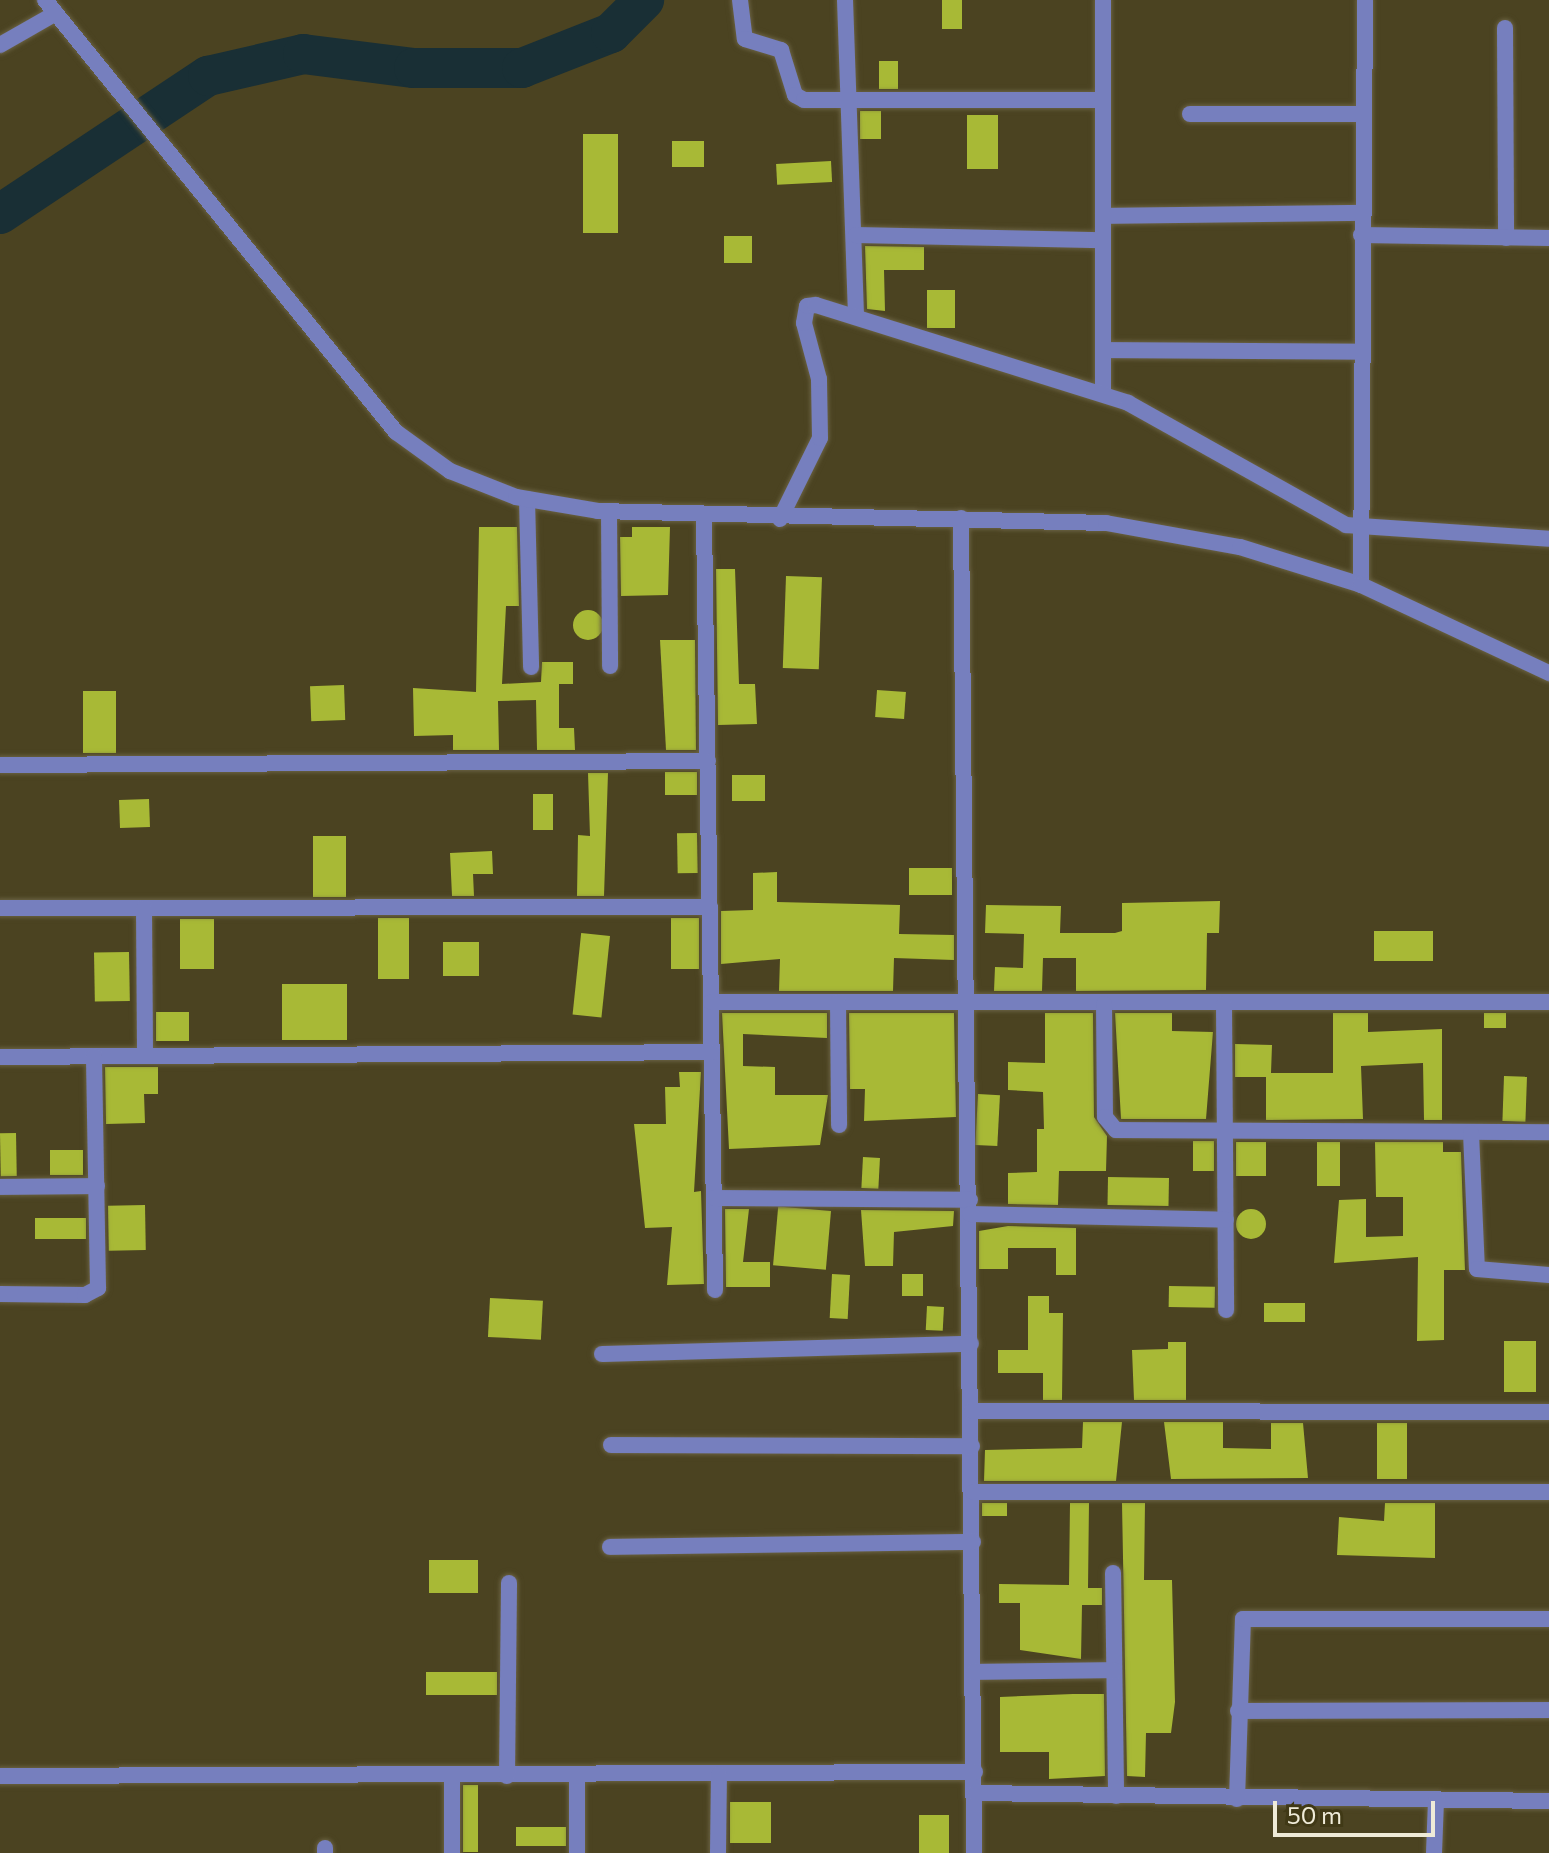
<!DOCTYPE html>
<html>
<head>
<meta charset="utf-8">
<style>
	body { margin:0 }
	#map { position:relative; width:1549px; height:1853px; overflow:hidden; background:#4b4321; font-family:Commissioner,sans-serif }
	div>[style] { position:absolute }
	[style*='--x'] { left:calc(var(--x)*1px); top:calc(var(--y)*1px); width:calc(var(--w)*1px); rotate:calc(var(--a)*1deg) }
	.river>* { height:40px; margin:-20px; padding:0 20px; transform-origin:20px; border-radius:20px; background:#192f35 }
	.building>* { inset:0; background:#a8b936; transform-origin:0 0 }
	.round { border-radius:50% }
	.roads { filter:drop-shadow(0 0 2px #696142) drop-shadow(0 0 2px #696142) }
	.minor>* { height:16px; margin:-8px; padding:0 8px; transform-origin:8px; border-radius:8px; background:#767fbe }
	.tertiary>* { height:16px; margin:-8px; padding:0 8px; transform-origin:8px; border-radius:8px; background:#767fbe }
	span { translate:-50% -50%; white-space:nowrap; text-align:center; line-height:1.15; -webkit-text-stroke:8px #403916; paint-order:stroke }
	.scale { position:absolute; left:1273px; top:1801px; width:162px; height:36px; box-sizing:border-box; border:4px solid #efebd8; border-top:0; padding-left:10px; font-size:24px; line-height:28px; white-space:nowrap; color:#efebd8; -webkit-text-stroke:6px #403916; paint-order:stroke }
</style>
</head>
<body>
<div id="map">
	<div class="river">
		<i style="--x:0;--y:214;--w:250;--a:-33.6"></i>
		<i style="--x:208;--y:76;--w:98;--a:-13"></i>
		<i style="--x:303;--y:54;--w:112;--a:7.2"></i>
		<i style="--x:414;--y:68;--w:108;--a:0"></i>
		<i style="--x:522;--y:68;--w:96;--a:-21.5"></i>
		<i style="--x:611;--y:33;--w:47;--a:-45"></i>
	</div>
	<div class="building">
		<i style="left:942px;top:0;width:20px;height:29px"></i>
		<i style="left:879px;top:61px;width:19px;height:28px"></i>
		<i style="left:860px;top:111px;width:21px;height:28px"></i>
		<i style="left:967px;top:115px;width:31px;height:54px"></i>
		<i style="left:583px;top:134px;width:35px;height:99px"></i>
		<i style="left:672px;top:141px;width:32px;height:26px"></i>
		<i style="left:831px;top:161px;width:21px;height:55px;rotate:87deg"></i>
		<i style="left:724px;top:236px;width:28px;height:27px"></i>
		<i style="clip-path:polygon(865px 246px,924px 247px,924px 270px,884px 270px,885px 311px,867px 309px)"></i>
		<i style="left:927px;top:290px;width:28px;height:38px"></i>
		<i style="clip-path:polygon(479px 527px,517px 527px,519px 606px,506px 606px,502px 684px,541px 682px,542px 662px,573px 662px,573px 684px,559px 684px,559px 728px,574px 728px,575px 750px,537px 750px,536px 700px,498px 701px,499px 750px,453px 750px,453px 735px,414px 736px,413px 688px,476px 692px)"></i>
		<i style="clip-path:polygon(632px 527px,670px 527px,668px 595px,621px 596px,620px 537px,632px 537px)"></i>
		<i style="clip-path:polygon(716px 569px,735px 569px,739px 684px,755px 684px,757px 724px,718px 725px)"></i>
		<i style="left:786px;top:576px;width:36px;height:92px;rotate:2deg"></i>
		<i class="round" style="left:573px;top:610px;width:30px;height:30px"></i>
		<i style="clip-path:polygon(660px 640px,695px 640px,696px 750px,666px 750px)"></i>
		<i style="left:344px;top:685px;width:35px;height:34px;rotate:88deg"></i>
		<i style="left:877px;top:690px;width:29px;height:27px;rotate:4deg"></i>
		<i style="left:83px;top:691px;width:33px;height:62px"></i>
		<i style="left:665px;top:772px;width:32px;height:23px"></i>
		<i style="clip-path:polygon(588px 773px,608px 773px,604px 896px,577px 896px,578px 835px,590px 836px)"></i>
		<i style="left:732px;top:775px;width:33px;height:26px"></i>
		<i style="left:533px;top:794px;width:20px;height:36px"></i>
		<i style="left:149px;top:799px;width:28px;height:30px;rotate:88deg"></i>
		<i style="left:697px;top:833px;width:40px;height:20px;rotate:89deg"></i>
		<i style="left:313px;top:836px;width:33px;height:61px"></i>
		<i style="clip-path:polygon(492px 851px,493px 874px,473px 874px,474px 896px,452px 896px,450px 853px)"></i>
		<i style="left:909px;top:868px;width:43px;height:27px"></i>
		<i style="clip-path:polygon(777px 872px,777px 902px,900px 905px,899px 934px,954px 935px,954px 960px,894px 958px,893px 991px,779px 991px,780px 959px,721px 964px,721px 911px,753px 910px,753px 873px)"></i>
		<i style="clip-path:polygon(1220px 901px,1219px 933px,1207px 933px,1206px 990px,1076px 991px,1076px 958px,1043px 958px,1042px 991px,994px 991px,995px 967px,1023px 968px,1024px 934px,985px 933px,986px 905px,1061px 906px,1060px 933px,1115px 933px,1122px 931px,1122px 903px)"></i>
		<i style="left:378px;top:918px;width:31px;height:61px"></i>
		<i style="left:671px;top:918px;width:28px;height:51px"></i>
		<i style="left:180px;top:919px;width:34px;height:50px"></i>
		<i style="left:1374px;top:931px;width:59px;height:30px"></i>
		<i style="left:610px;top:936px;width:82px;height:29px;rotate:96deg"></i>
		<i style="left:479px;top:942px;width:34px;height:36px;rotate:90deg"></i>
		<i style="left:129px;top:952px;width:49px;height:35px;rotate:89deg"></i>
		<i style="left:282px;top:984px;width:65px;height:56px"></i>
		<i style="left:189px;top:1012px;width:29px;height:33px;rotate:90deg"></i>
		<i style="clip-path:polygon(722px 1013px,827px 1013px,827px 1038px,743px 1034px,743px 1066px,775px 1067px,775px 1095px,828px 1095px,820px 1145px,729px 1149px)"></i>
		<i style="clip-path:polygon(849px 1013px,954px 1013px,956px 1117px,864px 1121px,865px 1089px,850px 1089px)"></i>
		<i style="clip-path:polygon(1045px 1013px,1093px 1013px,1094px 1117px,1107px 1136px,1106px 1171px,1059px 1171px,1058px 1205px,1008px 1204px,1008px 1173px,1037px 1172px,1037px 1129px,1044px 1129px,1043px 1092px,1008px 1090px,1008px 1062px,1045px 1063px)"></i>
		<i style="clip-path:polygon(1115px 1013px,1172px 1013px,1172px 1031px,1213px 1032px,1206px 1119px,1121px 1119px)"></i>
		<i style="clip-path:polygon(1333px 1013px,1368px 1013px,1368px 1032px,1442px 1029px,1442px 1120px,1424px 1120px,1423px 1063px,1361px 1066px,1363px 1119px,1266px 1120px,1266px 1077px,1235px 1077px,1235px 1044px,1272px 1045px,1271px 1073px,1333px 1073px)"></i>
		<i style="left:1484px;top:1013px;width:22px;height:15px"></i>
		<i style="clip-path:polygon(105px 1067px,158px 1067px,158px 1094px,144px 1094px,145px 1123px,106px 1124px)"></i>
		<i style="clip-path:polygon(679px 1072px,701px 1072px,694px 1192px,701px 1191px,704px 1284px,667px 1285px,672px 1227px,645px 1228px,634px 1124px,666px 1124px,665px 1087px,680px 1087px)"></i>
		<i style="left:1504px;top:1076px;width:23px;height:45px;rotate:2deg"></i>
		<i style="left:978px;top:1094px;width:22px;height:51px;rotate:3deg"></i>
		<i style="left:16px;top:1133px;width:43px;height:16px;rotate:89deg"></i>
		<i style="left:1193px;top:1141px;width:21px;height:30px"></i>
		<i style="left:1236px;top:1142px;width:30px;height:34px"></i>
		<i style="left:1317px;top:1142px;width:23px;height:44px"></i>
		<i style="clip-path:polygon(1375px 1142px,1443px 1142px,1443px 1152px,1461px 1152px,1465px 1270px,1444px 1270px,1444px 1340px,1417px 1341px,1418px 1257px,1334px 1263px,1339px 1200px,1366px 1199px,1366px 1237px,1403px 1236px,1403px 1197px,1376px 1197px)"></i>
		<i style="left:83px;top:1150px;width:25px;height:33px;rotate:90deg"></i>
		<i style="left:863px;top:1157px;width:17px;height:31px;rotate:3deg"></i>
		<i style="left:1108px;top:1177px;width:61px;height:28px;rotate:1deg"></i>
		<i style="left:145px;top:1205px;width:45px;height:37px;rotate:89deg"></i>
		<i style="clip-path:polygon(725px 1209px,749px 1209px,743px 1262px,770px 1262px,770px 1287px,726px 1287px)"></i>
		<i class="round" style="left:1236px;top:1209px;width:30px;height:30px"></i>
		<i style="clip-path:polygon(861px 1210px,954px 1211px,953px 1226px,894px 1232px,893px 1266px,865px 1266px)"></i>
		<i style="left:831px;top:1211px;width:59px;height:53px;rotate:95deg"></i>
		<i style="left:86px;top:1218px;width:21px;height:51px;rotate:90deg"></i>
		<i style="clip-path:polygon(1008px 1226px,1076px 1228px,1076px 1275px,1056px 1275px,1056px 1248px,1008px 1248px,1008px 1269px,979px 1269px,979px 1231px)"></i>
		<i style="left:832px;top:1274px;width:18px;height:44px;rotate:3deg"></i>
		<i style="left:902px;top:1274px;width:21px;height:22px"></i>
		<i style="left:1169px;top:1286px;width:46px;height:21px;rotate:1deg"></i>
		<i style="clip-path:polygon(1028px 1296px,1049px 1296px,1049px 1313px,1063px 1313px,1062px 1400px,1043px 1400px,1043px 1373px,998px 1373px,998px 1350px,1028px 1350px)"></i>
		<i style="left:490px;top:1298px;width:53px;height:39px;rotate:3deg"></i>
		<i style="left:1264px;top:1303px;width:41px;height:19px"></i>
		<i style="left:927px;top:1306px;width:17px;height:24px;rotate:3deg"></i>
		<i style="left:1504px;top:1341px;width:32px;height:51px"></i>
		<i style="clip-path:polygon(1168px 1342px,1186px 1342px,1186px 1400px,1134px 1400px,1132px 1350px,1168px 1349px)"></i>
		<i style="clip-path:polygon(1083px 1422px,1122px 1422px,1116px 1481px,984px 1481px,985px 1450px,1082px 1448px)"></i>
		<i style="clip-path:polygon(1164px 1422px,1223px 1422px,1223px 1448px,1271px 1449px,1271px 1423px,1303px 1423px,1308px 1478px,1171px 1479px)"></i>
		<i style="left:1377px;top:1423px;width:30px;height:56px"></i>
		<i style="left:982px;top:1503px;width:25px;height:13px"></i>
		<i style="clip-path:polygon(1070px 1503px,1089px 1503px,1088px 1588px,1102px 1588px,1102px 1605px,1082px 1605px,1081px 1659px,1020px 1650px,1020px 1603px,999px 1603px,999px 1584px,1069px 1585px)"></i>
		<i style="clip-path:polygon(1122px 1503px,1145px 1503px,1144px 1580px,1172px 1580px,1175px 1702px,1171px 1733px,1146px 1733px,1145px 1777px,1127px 1776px)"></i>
		<i style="clip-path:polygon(1385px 1503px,1435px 1503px,1435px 1558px,1337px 1555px,1339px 1517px,1384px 1521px)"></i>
		<i style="left:429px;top:1560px;width:49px;height:33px"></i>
		<i style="left:426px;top:1672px;width:71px;height:23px"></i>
		<i style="clip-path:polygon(1073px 1694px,1104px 1694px,1105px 1776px,1049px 1779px,1049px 1752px,1000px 1752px,1000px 1697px)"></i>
		<i style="left:463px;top:1785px;width:15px;height:67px"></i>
		<i style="left:771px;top:1802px;width:41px;height:41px;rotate:90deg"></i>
		<i style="left:919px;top:1815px;width:30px;height:38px"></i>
		<i style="left:566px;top:1827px;width:19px;height:50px;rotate:90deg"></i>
	</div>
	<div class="roads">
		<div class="minor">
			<i style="--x:740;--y:0;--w:39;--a:83"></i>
			<i style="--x:745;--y:39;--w:38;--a:17"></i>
			<i style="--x:781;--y:50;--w:47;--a:72.7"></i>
			<i style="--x:795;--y:95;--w:10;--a:29"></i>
			<i style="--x:804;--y:100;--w:299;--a:0"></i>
			<i style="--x:845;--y:0;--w:317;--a:88"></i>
			<i style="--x:1505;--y:28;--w:210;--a:89.7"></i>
			<i style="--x:0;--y:45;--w:64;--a:-29.7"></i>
			<i style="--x:1190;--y:114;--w:173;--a:0"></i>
			<i style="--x:1103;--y:216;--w:258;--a:-0.7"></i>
			<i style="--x:856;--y:235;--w:247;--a:1.2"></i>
			<i style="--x:1361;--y:235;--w:188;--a:0.9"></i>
			<i style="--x:1103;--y:350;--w:258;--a:0.4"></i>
			<i style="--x:1103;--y:393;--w:393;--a:-90"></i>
			<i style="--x:527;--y:499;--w:168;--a:88.6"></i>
			<i style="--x:609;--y:512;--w:154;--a:89.6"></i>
			<i style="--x:961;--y:518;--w:1335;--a:89.44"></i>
			<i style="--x:704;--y:519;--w:771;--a:89.18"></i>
			<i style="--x:780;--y:519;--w:90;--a:-63.7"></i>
			<i style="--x:820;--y:438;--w:59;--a:-91"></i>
			<i style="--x:819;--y:379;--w:58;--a:-105"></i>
			<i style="--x:804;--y:323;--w:17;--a:-80"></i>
			<i style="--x:807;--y:306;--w:9;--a:-6"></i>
			<i style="--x:816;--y:305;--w:327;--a:17.4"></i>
			<i style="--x:1128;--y:403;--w:250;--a:29.2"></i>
			<i style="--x:1346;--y:525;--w:203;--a:3.9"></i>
			<i style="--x:1361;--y:585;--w:585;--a:-89.61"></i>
			<i style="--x:0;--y:765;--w:708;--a:-0.32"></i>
			<i style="--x:0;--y:908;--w:710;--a:-0.08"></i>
			<i style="--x:144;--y:908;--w:148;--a:89.6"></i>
			<i style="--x:711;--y:1002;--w:838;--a:0"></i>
			<i style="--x:838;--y:1002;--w:123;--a:89.5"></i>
			<i style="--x:1104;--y:1004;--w:113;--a:89.5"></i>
			<i style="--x:1105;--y:1117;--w:17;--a:50"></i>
			<i style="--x:1116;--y:1130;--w:433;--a:0.3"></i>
			<i style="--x:1224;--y:1004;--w:306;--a:89.6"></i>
			<i style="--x:0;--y:1057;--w:712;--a:-0.4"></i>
			<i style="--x:1471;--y:1133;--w:136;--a:87.5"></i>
			<i style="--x:1477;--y:1269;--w:72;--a:4.8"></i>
			<i style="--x:0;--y:1187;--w:97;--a:-0.6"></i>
			<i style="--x:714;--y:1198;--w:256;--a:0.4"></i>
			<i style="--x:970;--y:1214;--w:256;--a:1.3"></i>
			<i style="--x:0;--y:1294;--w:85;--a:0.7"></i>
			<i style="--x:85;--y:1295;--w:15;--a:-28"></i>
			<i style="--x:98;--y:1288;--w:232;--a:-91"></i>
			<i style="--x:602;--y:1354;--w:369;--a:-1.6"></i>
			<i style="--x:972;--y:1411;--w:577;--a:0.1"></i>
			<i style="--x:611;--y:1445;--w:361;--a:0.2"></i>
			<i style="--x:973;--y:1492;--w:576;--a:0"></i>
			<i style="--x:610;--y:1547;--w:363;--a:-0.8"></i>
			<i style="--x:1113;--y:1573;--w:223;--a:89.2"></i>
			<i style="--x:974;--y:1672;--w:140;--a:-0.8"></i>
			<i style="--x:1238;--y:1711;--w:311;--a:-0.2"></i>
			<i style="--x:0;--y:1776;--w:975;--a:-0.24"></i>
			<i style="--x:507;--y:1776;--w:193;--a:-89.4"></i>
			<i style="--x:975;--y:1793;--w:574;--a:0.8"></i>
			<i style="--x:1237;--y:1799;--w:180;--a:-88.1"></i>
			<i style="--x:1243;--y:1619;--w:306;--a:0"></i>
			<i style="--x:325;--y:1848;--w:5;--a:90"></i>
			<i style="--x:452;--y:1853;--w:76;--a:-90"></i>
			<i style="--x:577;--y:1853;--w:78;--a:-90"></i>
			<i style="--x:718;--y:1853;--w:79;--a:-89.3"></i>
			<i style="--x:1434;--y:1853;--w:53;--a:-87.8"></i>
		</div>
		<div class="tertiary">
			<i style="--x:45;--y:0;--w:557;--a:50.91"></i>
			<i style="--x:396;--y:432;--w:67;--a:35.8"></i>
			<i style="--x:450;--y:471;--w:71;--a:21.5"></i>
			<i style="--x:516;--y:497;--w:83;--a:9.7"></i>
			<i style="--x:598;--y:511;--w:508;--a:1.35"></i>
			<i style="--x:1106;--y:523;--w:136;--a:10.2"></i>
			<i style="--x:1240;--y:547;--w:127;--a:17.4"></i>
			<i style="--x:1361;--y:585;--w:208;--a:25.1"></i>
		</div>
	</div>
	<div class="scale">50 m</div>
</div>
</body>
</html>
